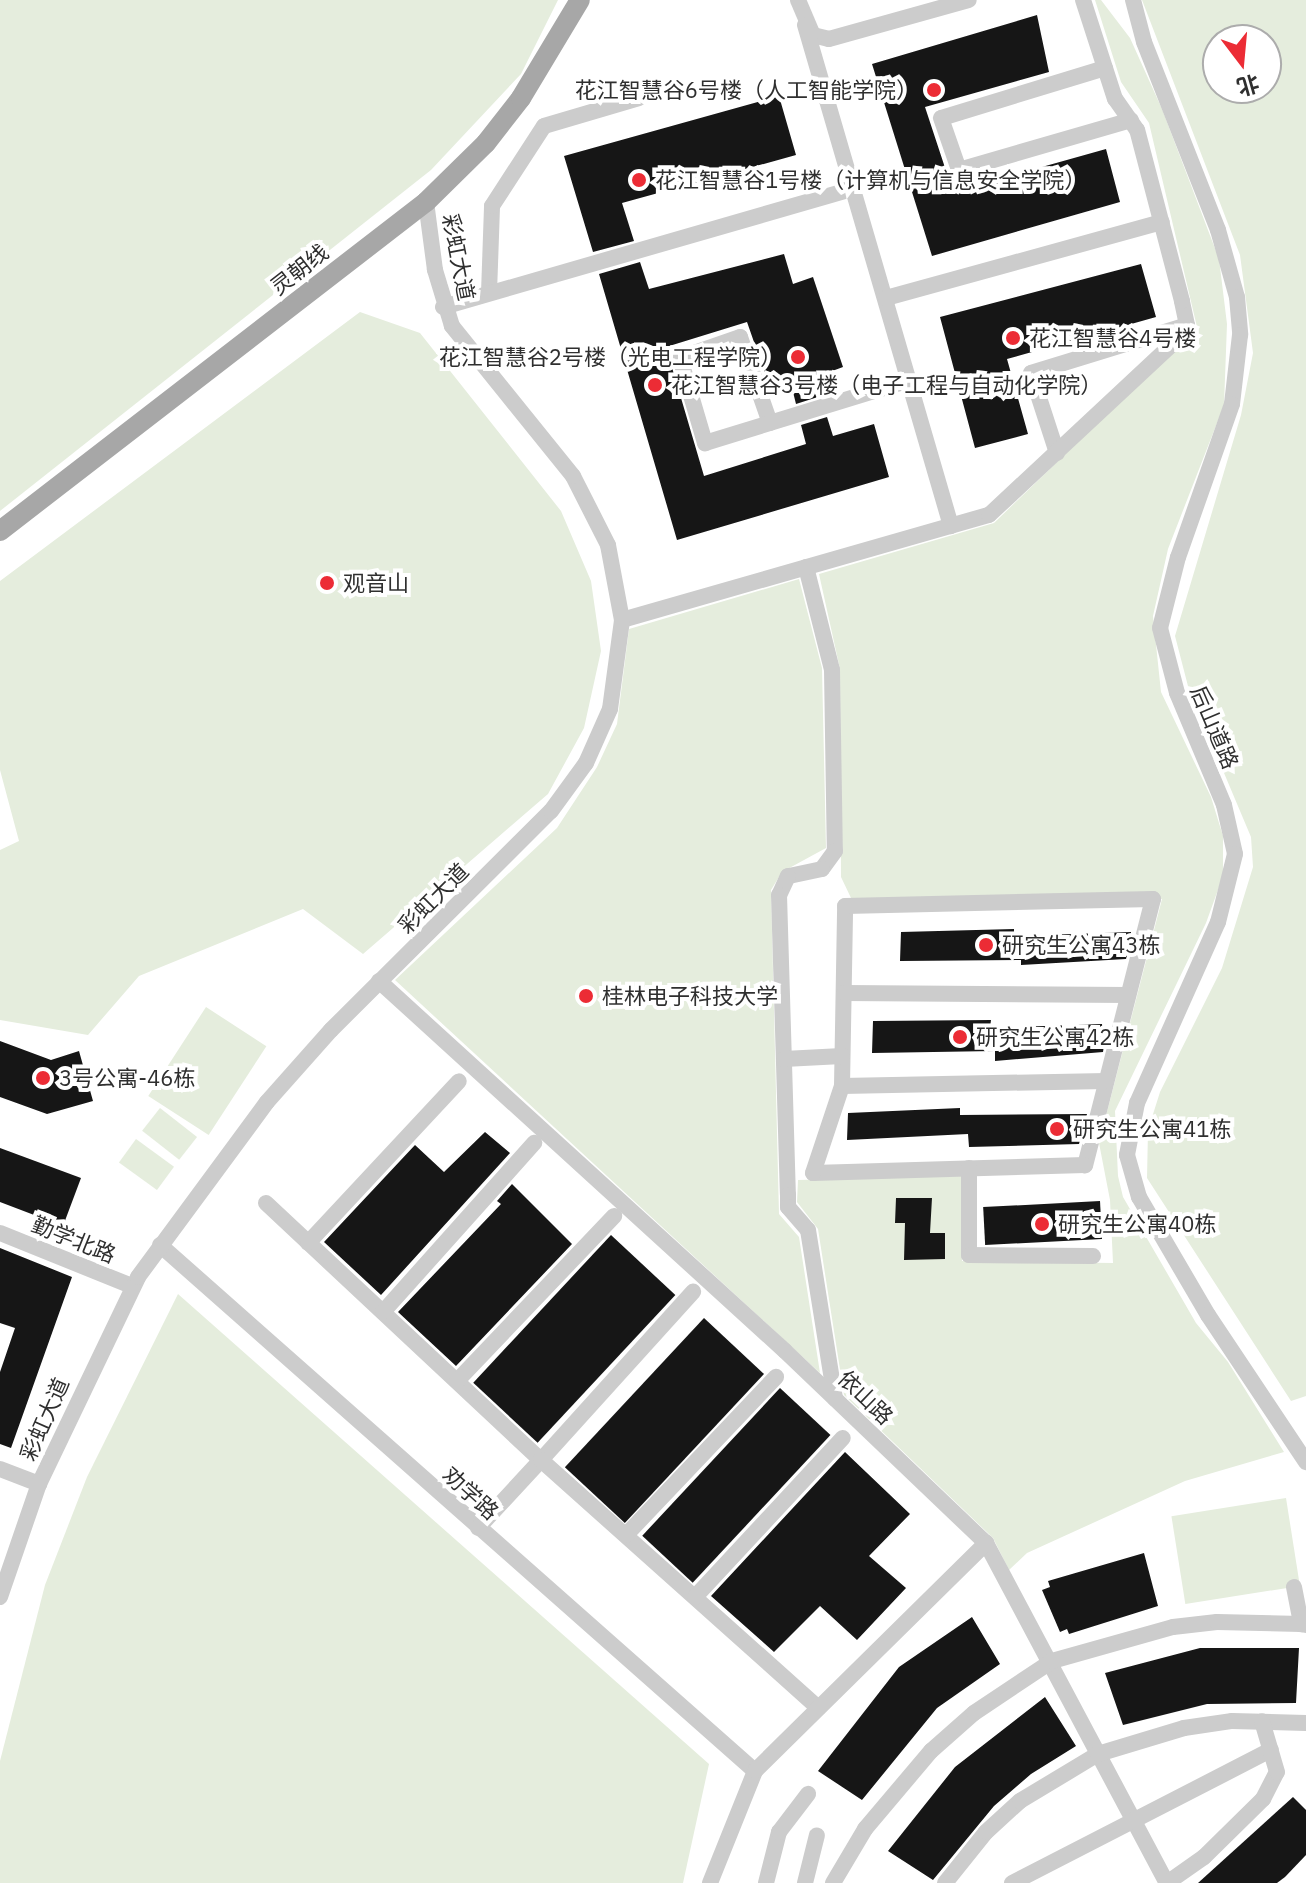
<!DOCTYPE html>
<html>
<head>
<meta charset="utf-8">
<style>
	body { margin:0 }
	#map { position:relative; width:1306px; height:1883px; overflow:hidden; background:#fff; font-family:"IBM Plex Sans","Noto Sans SC",sans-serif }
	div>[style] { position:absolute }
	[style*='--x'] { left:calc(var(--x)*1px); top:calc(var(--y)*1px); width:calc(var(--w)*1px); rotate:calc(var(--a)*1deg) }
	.green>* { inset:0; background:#e5eddd; transform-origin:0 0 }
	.building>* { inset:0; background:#161616; transform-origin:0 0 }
	.minor>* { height:16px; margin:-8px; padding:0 8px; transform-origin:8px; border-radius:8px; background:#ccc }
	.major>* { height:20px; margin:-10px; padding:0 10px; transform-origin:10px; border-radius:10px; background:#a7a7a7 }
	.dots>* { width:22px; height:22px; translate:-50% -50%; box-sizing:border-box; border:4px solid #fff; border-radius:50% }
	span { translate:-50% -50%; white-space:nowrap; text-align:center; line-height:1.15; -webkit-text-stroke:8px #fff; paint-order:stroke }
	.poi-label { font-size:22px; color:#2f2f2f }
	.right { translate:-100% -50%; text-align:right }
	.left { translate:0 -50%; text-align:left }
	.street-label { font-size:22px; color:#2f2f2f }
	.north { position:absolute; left:1202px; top:24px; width:80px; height:80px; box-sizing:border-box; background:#fff; border:2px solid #acacac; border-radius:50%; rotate:164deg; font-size:22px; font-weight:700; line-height:32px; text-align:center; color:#2f2f2f }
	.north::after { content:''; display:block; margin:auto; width:28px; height:36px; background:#ec2c35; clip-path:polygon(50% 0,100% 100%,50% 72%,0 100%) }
</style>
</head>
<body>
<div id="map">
	<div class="green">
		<i style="clip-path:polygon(0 0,558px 0,521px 74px,431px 170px,0 511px)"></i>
		<i style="clip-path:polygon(1095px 0,1101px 0,1130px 38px,1162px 109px,1219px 259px,1227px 324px,1224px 405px,1168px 549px,1153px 616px,1161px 692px,1211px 797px,1223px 836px,1223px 876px,1206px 923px,1115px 1111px,1118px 1176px,1123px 1197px,1196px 1323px,1228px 1362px,1284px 1452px,1185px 1481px,1027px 1553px,1009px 1570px,993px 1538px,844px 1395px,818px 1229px,797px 1202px,798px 1180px,961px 1176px,962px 1261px,1113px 1263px,1110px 1200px,1099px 1143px,1162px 899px,864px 906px,851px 898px,841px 877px,840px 669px,819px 574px,994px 523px,1197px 327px,1149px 123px,1121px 82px)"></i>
		<i style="clip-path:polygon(evenodd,1142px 0,1306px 0,1306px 1396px,1291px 1401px,1147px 1178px,1148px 1130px,1160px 1092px,1222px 968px,1253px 867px,1251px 837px,1189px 690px,1175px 636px,1241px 415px,1253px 353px,1240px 255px,1142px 0,1218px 40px,1266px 40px,1266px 88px,1218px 88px,1218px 40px)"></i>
		<i style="clip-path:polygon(360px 312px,420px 333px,561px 511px,591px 581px,601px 651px,584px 728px,548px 794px,363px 954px,303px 909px,139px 976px,88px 1035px,0 1020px,0 850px,19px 841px,0 770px,0 581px)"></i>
		<i style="clip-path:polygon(799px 579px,822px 668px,826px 848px,782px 872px,771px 890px,779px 1214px,799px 1237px,820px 1373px,395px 980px,557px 828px,597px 767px,617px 724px,629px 629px)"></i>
		<i style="left:206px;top:1007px;width:72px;height:106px;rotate:33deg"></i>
		<i style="left:160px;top:1108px;width:47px;height:29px;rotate:38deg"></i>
		<i style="left:136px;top:1139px;width:47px;height:29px;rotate:36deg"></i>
		<i style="clip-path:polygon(178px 1294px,709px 1764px,683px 1883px,0 1883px,0 1761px,45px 1585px,87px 1477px)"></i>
		<i style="left:1286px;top:1498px;width:89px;height:116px;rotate:81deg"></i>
	</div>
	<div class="building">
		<i style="clip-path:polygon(1037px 15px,1049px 72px,925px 107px,953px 192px,1106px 149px,1120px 202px,932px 256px,872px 64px)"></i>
		<i style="clip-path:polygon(779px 96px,796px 155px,622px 203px,634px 241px,593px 252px,564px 156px)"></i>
		<i style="clip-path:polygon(784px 254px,793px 284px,813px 277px,843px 367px,816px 377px,821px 396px,796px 404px,791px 384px,770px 388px,747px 322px,666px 347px,704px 476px,806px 444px,801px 425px,827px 417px,833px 436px,874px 424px,889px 477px,677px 540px,599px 274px,640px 262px,649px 289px)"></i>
		<i style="clip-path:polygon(1141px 264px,1156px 317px,1007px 359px,1028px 434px,975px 448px,940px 317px)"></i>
		<i style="clip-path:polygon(1014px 929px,1014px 936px,1131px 932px,1131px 940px,1126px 959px,1021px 965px,1021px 960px,900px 961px,901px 932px)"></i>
		<i style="clip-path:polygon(991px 1020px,990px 1028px,1102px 1024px,1104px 1045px,1103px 1052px,995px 1061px,995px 1051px,872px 1053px,873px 1021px)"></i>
		<i style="clip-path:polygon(0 1041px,51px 1060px,79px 1051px,93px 1101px,47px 1114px,0 1097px)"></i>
		<i style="clip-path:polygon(960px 1108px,960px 1115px,1087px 1114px,1079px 1144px,969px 1147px,968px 1134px,847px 1140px,848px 1113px)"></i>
		<i style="clip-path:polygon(485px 1132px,510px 1153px,381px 1295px,324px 1242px,415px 1145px,444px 1172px)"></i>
		<i style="clip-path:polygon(0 1148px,81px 1178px,63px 1226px,0 1202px)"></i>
		<i style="clip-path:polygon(512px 1184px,572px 1244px,456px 1366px,398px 1312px,501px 1204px,497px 1201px)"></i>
		<i style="clip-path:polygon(896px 1198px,932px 1198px,930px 1233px,945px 1233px,945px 1259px,904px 1260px,905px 1223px,895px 1223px)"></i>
		<i style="left:1100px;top:1201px;width:38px;height:117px;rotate:87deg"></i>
		<i style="left:611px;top:1235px;width:88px;height:202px;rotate:43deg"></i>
		<i style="clip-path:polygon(0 1248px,72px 1277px,11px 1448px,0 1444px,0 1372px,15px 1328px,0 1323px)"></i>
		<i style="left:704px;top:1318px;width:82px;height:204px;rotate:43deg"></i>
		<i style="left:780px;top:1388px;width:69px;height:202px;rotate:43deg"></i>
		<i style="clip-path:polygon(845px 1452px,910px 1514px,869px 1556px,906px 1588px,857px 1640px,820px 1606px,774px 1652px,711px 1596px)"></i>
		<i style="clip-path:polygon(1144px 1553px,1158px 1606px,1069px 1634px,1067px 1629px,1060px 1632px,1042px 1590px,1050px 1587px,1048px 1581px)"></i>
		<i style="clip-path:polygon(972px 1617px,1000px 1664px,937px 1708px,862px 1800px,818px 1771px,899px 1667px)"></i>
		<i style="clip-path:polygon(1200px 1648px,1299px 1648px,1296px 1703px,1207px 1704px,1123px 1725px,1105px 1673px)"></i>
		<i style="clip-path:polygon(1045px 1697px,1076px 1746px,1031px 1774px,994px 1806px,933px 1880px,888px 1851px,955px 1767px)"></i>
		<i style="clip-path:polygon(1293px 1797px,1306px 1810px,1306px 1855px,1285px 1877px,1277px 1883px,1198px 1883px)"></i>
	</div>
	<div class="minor">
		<i style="--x:798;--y:0;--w:38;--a:67"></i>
		<i style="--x:813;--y:35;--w:16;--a:14"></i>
		<i style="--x:829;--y:39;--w:145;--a:-15.6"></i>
		<i style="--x:1133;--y:0;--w:43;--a:75.3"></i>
		<i style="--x:1144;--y:42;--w:202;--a:68.5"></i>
		<i style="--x:1218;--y:230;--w:70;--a:74.2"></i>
		<i style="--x:1237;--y:297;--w:38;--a:85"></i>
		<i style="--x:1240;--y:335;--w:69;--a:96.6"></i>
		<i style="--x:1232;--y:404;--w:162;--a:109.4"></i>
		<i style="--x:1178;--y:557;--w:73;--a:104.2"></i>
		<i style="--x:1160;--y:628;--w:67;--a:75.3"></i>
		<i style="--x:1177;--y:693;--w:121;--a:67.2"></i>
		<i style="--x:1224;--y:805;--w:50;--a:77.3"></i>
		<i style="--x:1235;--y:854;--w:70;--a:104"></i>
		<i style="--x:1218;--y:922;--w:198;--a:114.1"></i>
		<i style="--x:1137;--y:1103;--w:53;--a:100.9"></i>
		<i style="--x:1127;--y:1155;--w:44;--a:74.1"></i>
		<i style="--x:1139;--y:1197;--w:137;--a:59.7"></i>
		<i style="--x:1208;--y:1315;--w:177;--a:56.3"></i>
		<i style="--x:805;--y:25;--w:522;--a:73.75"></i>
		<i style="--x:1105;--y:68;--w:171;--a:163"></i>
		<i style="--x:941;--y:118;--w:55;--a:70.9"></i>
		<i style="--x:959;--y:170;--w:179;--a:-16.2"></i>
		<i style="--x:489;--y:293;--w:87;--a:-88"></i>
		<i style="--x:492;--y:206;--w:95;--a:-57"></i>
		<i style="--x:544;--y:126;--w:99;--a:-16.4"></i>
		<i style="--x:886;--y:298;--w:286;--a:-15.4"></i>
		<i style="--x:443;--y:307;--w:427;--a:-16.1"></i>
		<i style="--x:770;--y:423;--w:91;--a:-109.2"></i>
		<i style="--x:740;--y:337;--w:64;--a:160.7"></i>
		<i style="--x:680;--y:358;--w:89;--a:73.6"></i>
		<i style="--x:705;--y:443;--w:214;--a:-17.1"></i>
		<i style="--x:1057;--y:453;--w:84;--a:-108"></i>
		<i style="--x:1031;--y:373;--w:163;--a:-17.1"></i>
		<i style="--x:806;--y:567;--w:106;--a:75.8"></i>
		<i style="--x:832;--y:670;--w:181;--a:89.1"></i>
		<i style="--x:835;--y:851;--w:22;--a:126"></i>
		<i style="--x:822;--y:869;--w:35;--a:168"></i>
		<i style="--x:788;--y:876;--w:21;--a:115"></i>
		<i style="--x:779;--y:895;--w:300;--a:88.3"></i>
		<i style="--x:788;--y:1195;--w:12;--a:90"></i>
		<i style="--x:788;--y:1207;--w:30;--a:49"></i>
		<i style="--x:808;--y:1230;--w:171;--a:80.9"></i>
		<i style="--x:622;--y:620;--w:382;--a:-16"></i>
		<i style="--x:989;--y:515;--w:264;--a:-43"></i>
		<i style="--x:1182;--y:335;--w:11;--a:-63"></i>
		<i style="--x:1187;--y:325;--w:25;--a:-102"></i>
		<i style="--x:1182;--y:301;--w:177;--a:-104.7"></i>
		<i style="--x:1137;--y:130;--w:38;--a:-125"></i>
		<i style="--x:1115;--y:99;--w:104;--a:-107.9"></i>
		<i style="--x:1153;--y:899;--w:275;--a:104.3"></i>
		<i style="--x:1085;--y:1165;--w:272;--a:178.3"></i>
		<i style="--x:813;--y:1173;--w:92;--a:-71.6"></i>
		<i style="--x:842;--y:1086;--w:180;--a:-89"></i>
		<i style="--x:845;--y:906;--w:308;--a:-1.3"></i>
		<i style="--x:379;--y:981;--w:549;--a:42.34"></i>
		<i style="--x:785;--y:1351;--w:278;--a:43.7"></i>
		<i style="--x:986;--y:1543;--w:385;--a:62"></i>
		<i style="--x:844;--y:993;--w:284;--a:0.4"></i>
		<i style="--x:784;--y:1059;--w:58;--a:-3"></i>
		<i style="--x:842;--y:1086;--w:264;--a:-1.1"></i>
		<i style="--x:969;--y:1168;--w:87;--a:90"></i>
		<i style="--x:969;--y:1255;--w:124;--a:0.5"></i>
		<i style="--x:266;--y:1203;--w:376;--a:43.1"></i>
		<i style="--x:541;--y:1460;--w:227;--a:-47.9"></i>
		<i style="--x:0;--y:1233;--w:142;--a:21.9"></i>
		<i style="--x:308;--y:1243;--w:221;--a:-47"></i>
		<i style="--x:160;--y:1245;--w:794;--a:41.48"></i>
		<i style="--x:383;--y:1312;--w:227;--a:-48.2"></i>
		<i style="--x:457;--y:1381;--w:228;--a:-46.4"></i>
		<i style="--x:0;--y:1469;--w:42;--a:21"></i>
		<i style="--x:478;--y:1528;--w:93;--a:-47.2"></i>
		<i style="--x:541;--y:1460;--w:372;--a:41.8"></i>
		<i style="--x:626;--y:1535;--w:218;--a:-46.5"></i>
		<i style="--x:1294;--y:1587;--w:38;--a:79"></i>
		<i style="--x:1301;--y:1624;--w:5;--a:11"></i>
		<i style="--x:0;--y:1597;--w:120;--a:-71"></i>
		<i style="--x:39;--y:1484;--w:229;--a:-64.4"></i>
		<i style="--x:138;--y:1277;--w:217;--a:-53.6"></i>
		<i style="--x:267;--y:1102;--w:96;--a:-48.4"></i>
		<i style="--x:331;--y:1030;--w:310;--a:-44.9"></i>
		<i style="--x:551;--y:811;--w:59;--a:-53.9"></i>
		<i style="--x:586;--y:763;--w:59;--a:-66"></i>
		<i style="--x:610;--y:709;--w:90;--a:-82.3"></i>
		<i style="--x:622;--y:620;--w:76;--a:-100.6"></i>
		<i style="--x:608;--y:545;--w:77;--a:-116.9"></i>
		<i style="--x:573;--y:476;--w:193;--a:-128.9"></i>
		<i style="--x:452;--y:326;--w:59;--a:-106.9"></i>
		<i style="--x:435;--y:270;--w:69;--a:-97.5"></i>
		<i style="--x:695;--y:1597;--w:217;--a:-47.1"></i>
		<i style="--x:710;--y:1883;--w:121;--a:-68.1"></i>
		<i style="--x:755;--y:1771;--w:325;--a:-44.6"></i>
		<i style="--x:766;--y:1883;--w:53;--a:-75.7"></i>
		<i style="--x:779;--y:1832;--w:48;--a:-52.7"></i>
		<i style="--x:805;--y:1883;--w:49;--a:-76"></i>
		<i style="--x:833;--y:1883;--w:63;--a:-59.3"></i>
		<i style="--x:865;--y:1829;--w:102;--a:-49.8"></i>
		<i style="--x:931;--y:1751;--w:57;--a:-41.5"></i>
		<i style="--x:974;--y:1713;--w:94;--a:-33.7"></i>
		<i style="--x:1052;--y:1661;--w:126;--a:-15.7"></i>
		<i style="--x:1173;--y:1627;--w:44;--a:-6.5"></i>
		<i style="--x:1217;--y:1622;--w:84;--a:1.4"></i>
		<i style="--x:945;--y:1883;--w:65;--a:-51.2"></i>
		<i style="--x:986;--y:1832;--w:46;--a:-42.4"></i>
		<i style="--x:1020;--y:1801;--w:91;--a:-31.1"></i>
		<i style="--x:1098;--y:1754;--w:90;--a:-16.8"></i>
		<i style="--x:1184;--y:1728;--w:49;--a:-8.3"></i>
		<i style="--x:1232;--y:1721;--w:74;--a:1.5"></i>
		<i style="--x:1012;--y:1883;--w:291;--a:-27.2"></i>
		<i style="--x:1167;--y:1883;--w:45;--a:-35.1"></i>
		<i style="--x:1204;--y:1857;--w:83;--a:-44.5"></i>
		<i style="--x:1263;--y:1799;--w:30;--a:-63"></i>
		<i style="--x:1277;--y:1772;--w:53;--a:-106.4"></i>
	</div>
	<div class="major">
		<i style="--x:0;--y:531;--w:538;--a:-37.68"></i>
		<i style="--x:426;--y:202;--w:84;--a:-44.5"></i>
		<i style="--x:486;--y:143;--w:57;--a:-52.1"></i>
		<i style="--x:521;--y:98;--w:114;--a:-59"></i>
	</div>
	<div class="dots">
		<i style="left:934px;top:90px;background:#ec2c35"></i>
		<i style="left:639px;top:180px;background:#ec2c35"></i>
		<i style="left:1013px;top:338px;background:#ec2c35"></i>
		<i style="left:798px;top:357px;background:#ec2c35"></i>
		<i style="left:655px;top:385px;background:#ec2c35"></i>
		<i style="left:327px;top:583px;background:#ec2c35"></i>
		<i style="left:986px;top:945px;background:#ec2c35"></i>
		<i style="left:586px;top:996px;background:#ec2c35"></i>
		<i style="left:960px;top:1037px;background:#ec2c35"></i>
		<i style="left:43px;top:1078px;background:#ec2c35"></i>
		<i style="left:1057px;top:1129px;background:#ec2c35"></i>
		<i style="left:1042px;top:1224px;background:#ec2c35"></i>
	</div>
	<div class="poi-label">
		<span class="right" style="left:918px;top:90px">花江智慧谷6号楼（人工智能学院）</span>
		<span class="left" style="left:655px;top:180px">花江智慧谷1号楼（计算机与信息安全学院）</span>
		<span class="left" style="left:1029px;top:338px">花江智慧谷4号楼</span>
		<span class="right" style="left:782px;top:357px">花江智慧谷2号楼（光电工程学院）</span>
		<span class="left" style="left:671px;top:385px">花江智慧谷3号楼（电子工程与自动化学院）</span>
		<span class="left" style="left:343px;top:583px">观音山</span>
		<span class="left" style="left:1002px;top:945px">研究生公寓43栋</span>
		<span class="left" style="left:602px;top:996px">桂林电子科技大学</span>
		<span class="left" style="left:976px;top:1037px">研究生公寓42栋</span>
		<span class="left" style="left:59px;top:1078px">3号公寓-46栋</span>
		<span class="left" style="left:1073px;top:1129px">研究生公寓41栋</span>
		<span class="left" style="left:1058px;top:1224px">研究生公寓40栋</span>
	</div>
	<div class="street-label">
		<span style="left:459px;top:257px;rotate:79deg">彩虹大道</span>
		<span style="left:299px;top:269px;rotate:-38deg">灵朝线</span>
		<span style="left:1215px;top:727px;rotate:67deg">后山道路</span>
		<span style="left:433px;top:898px;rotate:-45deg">彩虹大道</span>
		<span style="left:74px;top:1239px;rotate:22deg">勤学北路</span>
		<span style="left:866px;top:1397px;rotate:44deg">依山路</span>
		<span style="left:44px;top:1419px;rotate:-66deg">彩虹大道</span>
		<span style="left:471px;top:1493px;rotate:42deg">劝学路</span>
	</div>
	<div class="north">北</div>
</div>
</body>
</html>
